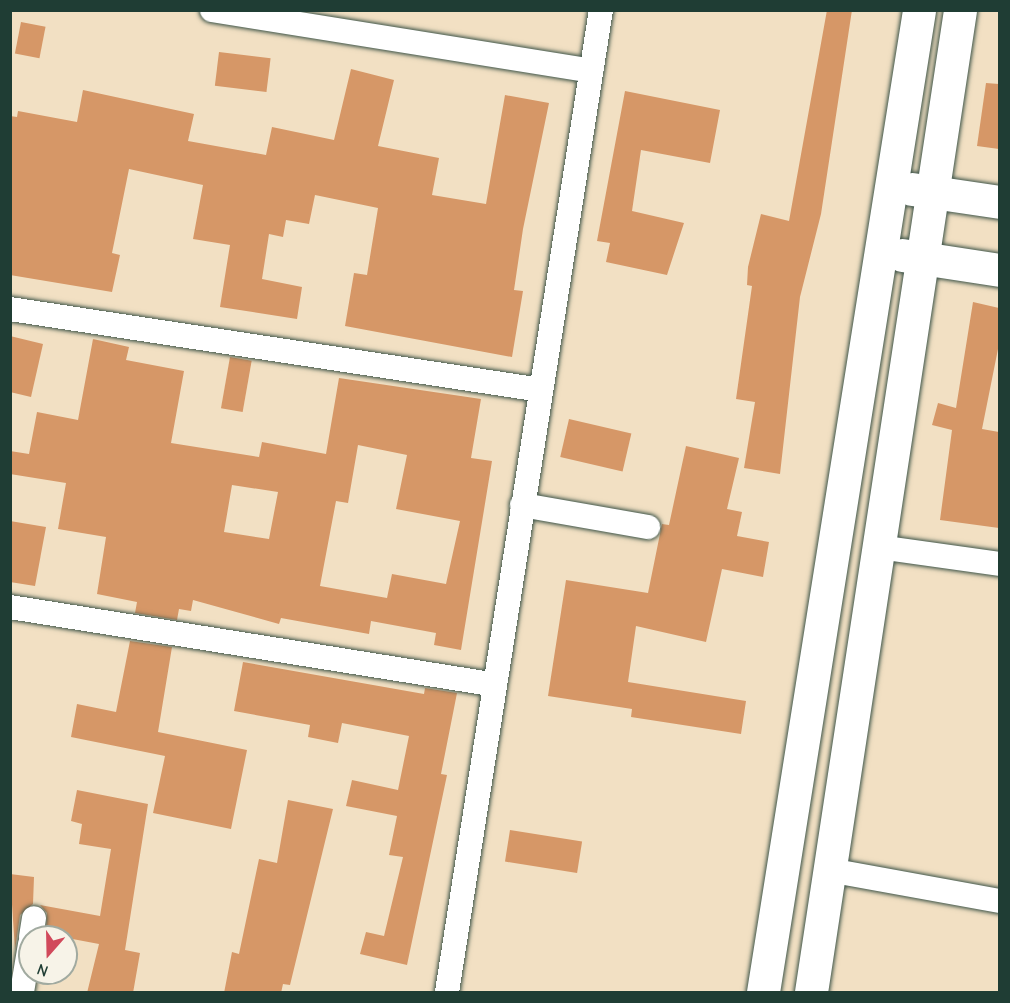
<!DOCTYPE html>
<html>
<head>
<meta charset="utf-8">
<style>
	body { margin:0 }
	#map { position:relative; width:1010px; height:1003px; overflow:hidden; background:#f2e0c3; font-family:"Comic Neue",sans-serif }
	div>[style] { position:absolute }
	[style*='--x'] { left:calc(var(--x)*1px); top:calc(var(--y)*1px); width:calc(var(--w)*1px); rotate:calc(var(--a)*1deg) }
	.building>* { inset:0; background:#d69767; transform-origin:0 0 }
	.roads { filter:drop-shadow(0 0 2px #3f5549) drop-shadow(0 0 2px #3f5549) }
	.street>* { height:24px; margin:-12px; padding:0 12px; transform-origin:12px; border-radius:12px; background:#fff }
	.secondary>* { height:33px; margin:-16.5px; padding:0 16.5px; transform-origin:16.5px; border-radius:16.5px; background:#fff }
	span { translate:-50% -50%; white-space:nowrap; text-align:center; line-height:1.15; -webkit-text-stroke:6px #f7f3e8; paint-order:stroke }
	.frame { position:absolute; inset:0; border:12px solid #1f3d34; pointer-events:none }
	.north { position:absolute; left:18px; top:925px; width:60px; height:60px; box-sizing:border-box; background:#f7f3e8; border:2px solid #a1aaa0; border-radius:50%; rotate:200deg; font-size:16px; font-weight:700; line-height:24px; text-align:center; color:#1f3d34 }
	.north::after { content:''; display:block; margin:auto; width:21px; height:27px; background:#d1495b; clip-path:polygon(50% 0,100% 100%,50% 72%,0 100%) }
</style>
</head>
<body>
<div id="map">
	<div class="building">
		<i style="clip-path:polygon(827px 10px,852px 10px,821px 214px,800px 297px,780px 474px,744px 468px,755px 402px,736px 399px,752px 286px,747px 285px,748px 267px,761px 214px,789px 221px)"></i>
		<i style="left:21px;top:22px;width:25px;height:32px;rotate:11deg"></i>
		<i style="left:219px;top:52px;width:52px;height:34px;rotate:7deg"></i>
		<i style="clip-path:polygon(351px 69px,394px 80px,378px 146px,439px 158px,432px 195px,486px 204px,505px 95px,549px 103px,523px 229px,514px 290px,523px 291px,512px 357px,345px 326px,354px 273px,367px 275px,378px 208px,315px 195px,309px 224px,286px 220px,283px 237px,269px 234px,262px 279px,302px 287px,297px 319px,220px 307px,230px 245px,193px 239px,203px 185px,129px 169px,112px 253px,120px 255px,112px 292px,10px 275px,10px 116px,17px 117px,18px 111px,77px 122px,83px 90px,194px 114px,188px 141px,266px 155px,272px 127px,334px 140px)"></i>
		<i style="clip-path:polygon(986px 83px,999px 84px,999px 149px,977px 146px)"></i>
		<i style="clip-path:polygon(625px 91px,720px 110px,710px 163px,641px 150px,632px 211px,684px 223px,667px 275px,606px 262px,610px 243px,597px 241px)"></i>
		<i style="clip-path:polygon(973px 302px,999px 308px,999px 344px,982px 429px,999px 432px,999px 528px,940px 520px,952px 430px,932px 425px,938px 403px,956px 408px)"></i>
		<i style="clip-path:polygon(10px 336px,43px 344px,31px 397px,10px 392px)"></i>
		<i style="clip-path:polygon(evenodd,93px 339px,129px 347px,126px 360px,184px 371px,171px 443px,259px 457px,262px 442px,326px 454px,339px 378px,481px 399px,471px 458px,492px 461px,461px 650px,434px 645px,436px 633px,371px 621px,369px 634px,281px 618px,279px 624px,193px 600px,191px 611px,179px 609px,177px 620px,135px 613px,137px 602px,97px 594px,106px 537px,58px 529px,66px 483px,10px 474px,10px 451px,29px 454px,37px 412px,78px 420px,93px 339px,358px 445px,407px 455px,396px 509px,460px 521px,446px 584px,392px 574px,387px 598px,320px 586px,336px 501px,348px 503px,358px 445px,93px 339px,232px 485px,278px 492px,269px 539px,224px 532px,232px 485px)"></i>
		<i style="left:230px;top:357px;width:22px;height:52px;rotate:10deg"></i>
		<i style="left:569px;top:419px;width:64px;height:39px;rotate:13deg"></i>
		<i style="clip-path:polygon(686px 446px,739px 458px,727px 509px,742px 512px,737px 536px,769px 542px,763px 577px,722px 569px,706px 642px,636px 626px,628px 682px,746px 701px,741px 734px,631px 717px,632px 709px,548px 696px,566px 580px,648px 593px,662px 524px,669px 525px)"></i>
		<i style="clip-path:polygon(10px 521px,46px 527px,35px 586px,10px 582px)"></i>
		<i style="clip-path:polygon(130px 641px,172px 647px,158px 732px,247px 750px,231px 829px,153px 813px,165px 756px,71px 737px,77px 704px,116px 712px)"></i>
		<i style="clip-path:polygon(243px 662px,424px 694px,425px 688px,457px 693px,441px 774px,447px 775px,407px 965px,360px 954px,366px 932px,384px 936px,403px 857px,389px 855px,397px 816px,346px 806px,352px 780px,398px 790px,409px 736px,342px 723px,338px 743px,308px 737px,310px 725px,234px 711px)"></i>
		<i style="clip-path:polygon(77px 790px,148px 804px,125px 950px,140px 953px,133px 993px,87px 993px,99px 944px,46px 934px,47px 913px,40px 905px,100px 916px,111px 849px,79px 844px,82px 824px,71px 821px)"></i>
		<i style="clip-path:polygon(288px 800px,333px 809px,290px 985px,283px 984px,281px 993px,224px 993px,232px 952px,239px 954px,259px 859px,277px 863px)"></i>
		<i style="left:510px;top:830px;width:73px;height:32px;rotate:9deg"></i>
		<i style="clip-path:polygon(10px 874px,34px 877px,33px 904px,20px 915px,15px 950px)"></i>
	</div>
	<div class="roads">
		<div class="street">
			<i style="--x:212;--y:10;--w:384;--a:9.1"></i>
			<i style="--x:10;--y:309;--w:537;--a:8.67"></i>
			<i style="--x:522;--y:505;--w:128;--a:9.9"></i>
			<i style="--x:879;--y:547;--w:122;--a:8"></i>
			<i style="--x:10;--y:607;--w:491;--a:9.1"></i>
			<i style="--x:829;--y:870;--w:174;--a:10.3"></i>
			<i style="--x:31;--y:937;--w:19;--a:-81"></i>
			<i style="--x:22;--y:992;--w:49;--a:-80.5"></i>
			<i style="--x:447;--y:992;--w:994;--a:-81.09"></i>
		</div>
		<div class="secondary">
			<i style="--x:912;--y:189;--w:89;--a:8.4"></i>
			<i style="--x:902;--y:255;--w:99;--a:8.7"></i>
			<i style="--x:763;--y:992;--w:994;--a:-80.97"></i>
			<i style="--x:811;--y:992;--w:993;--a:-81.37"></i>
		</div>
	</div>
	<div class="frame"></div>
	<div class="north">N</div>
</div>
</body>
</html>
